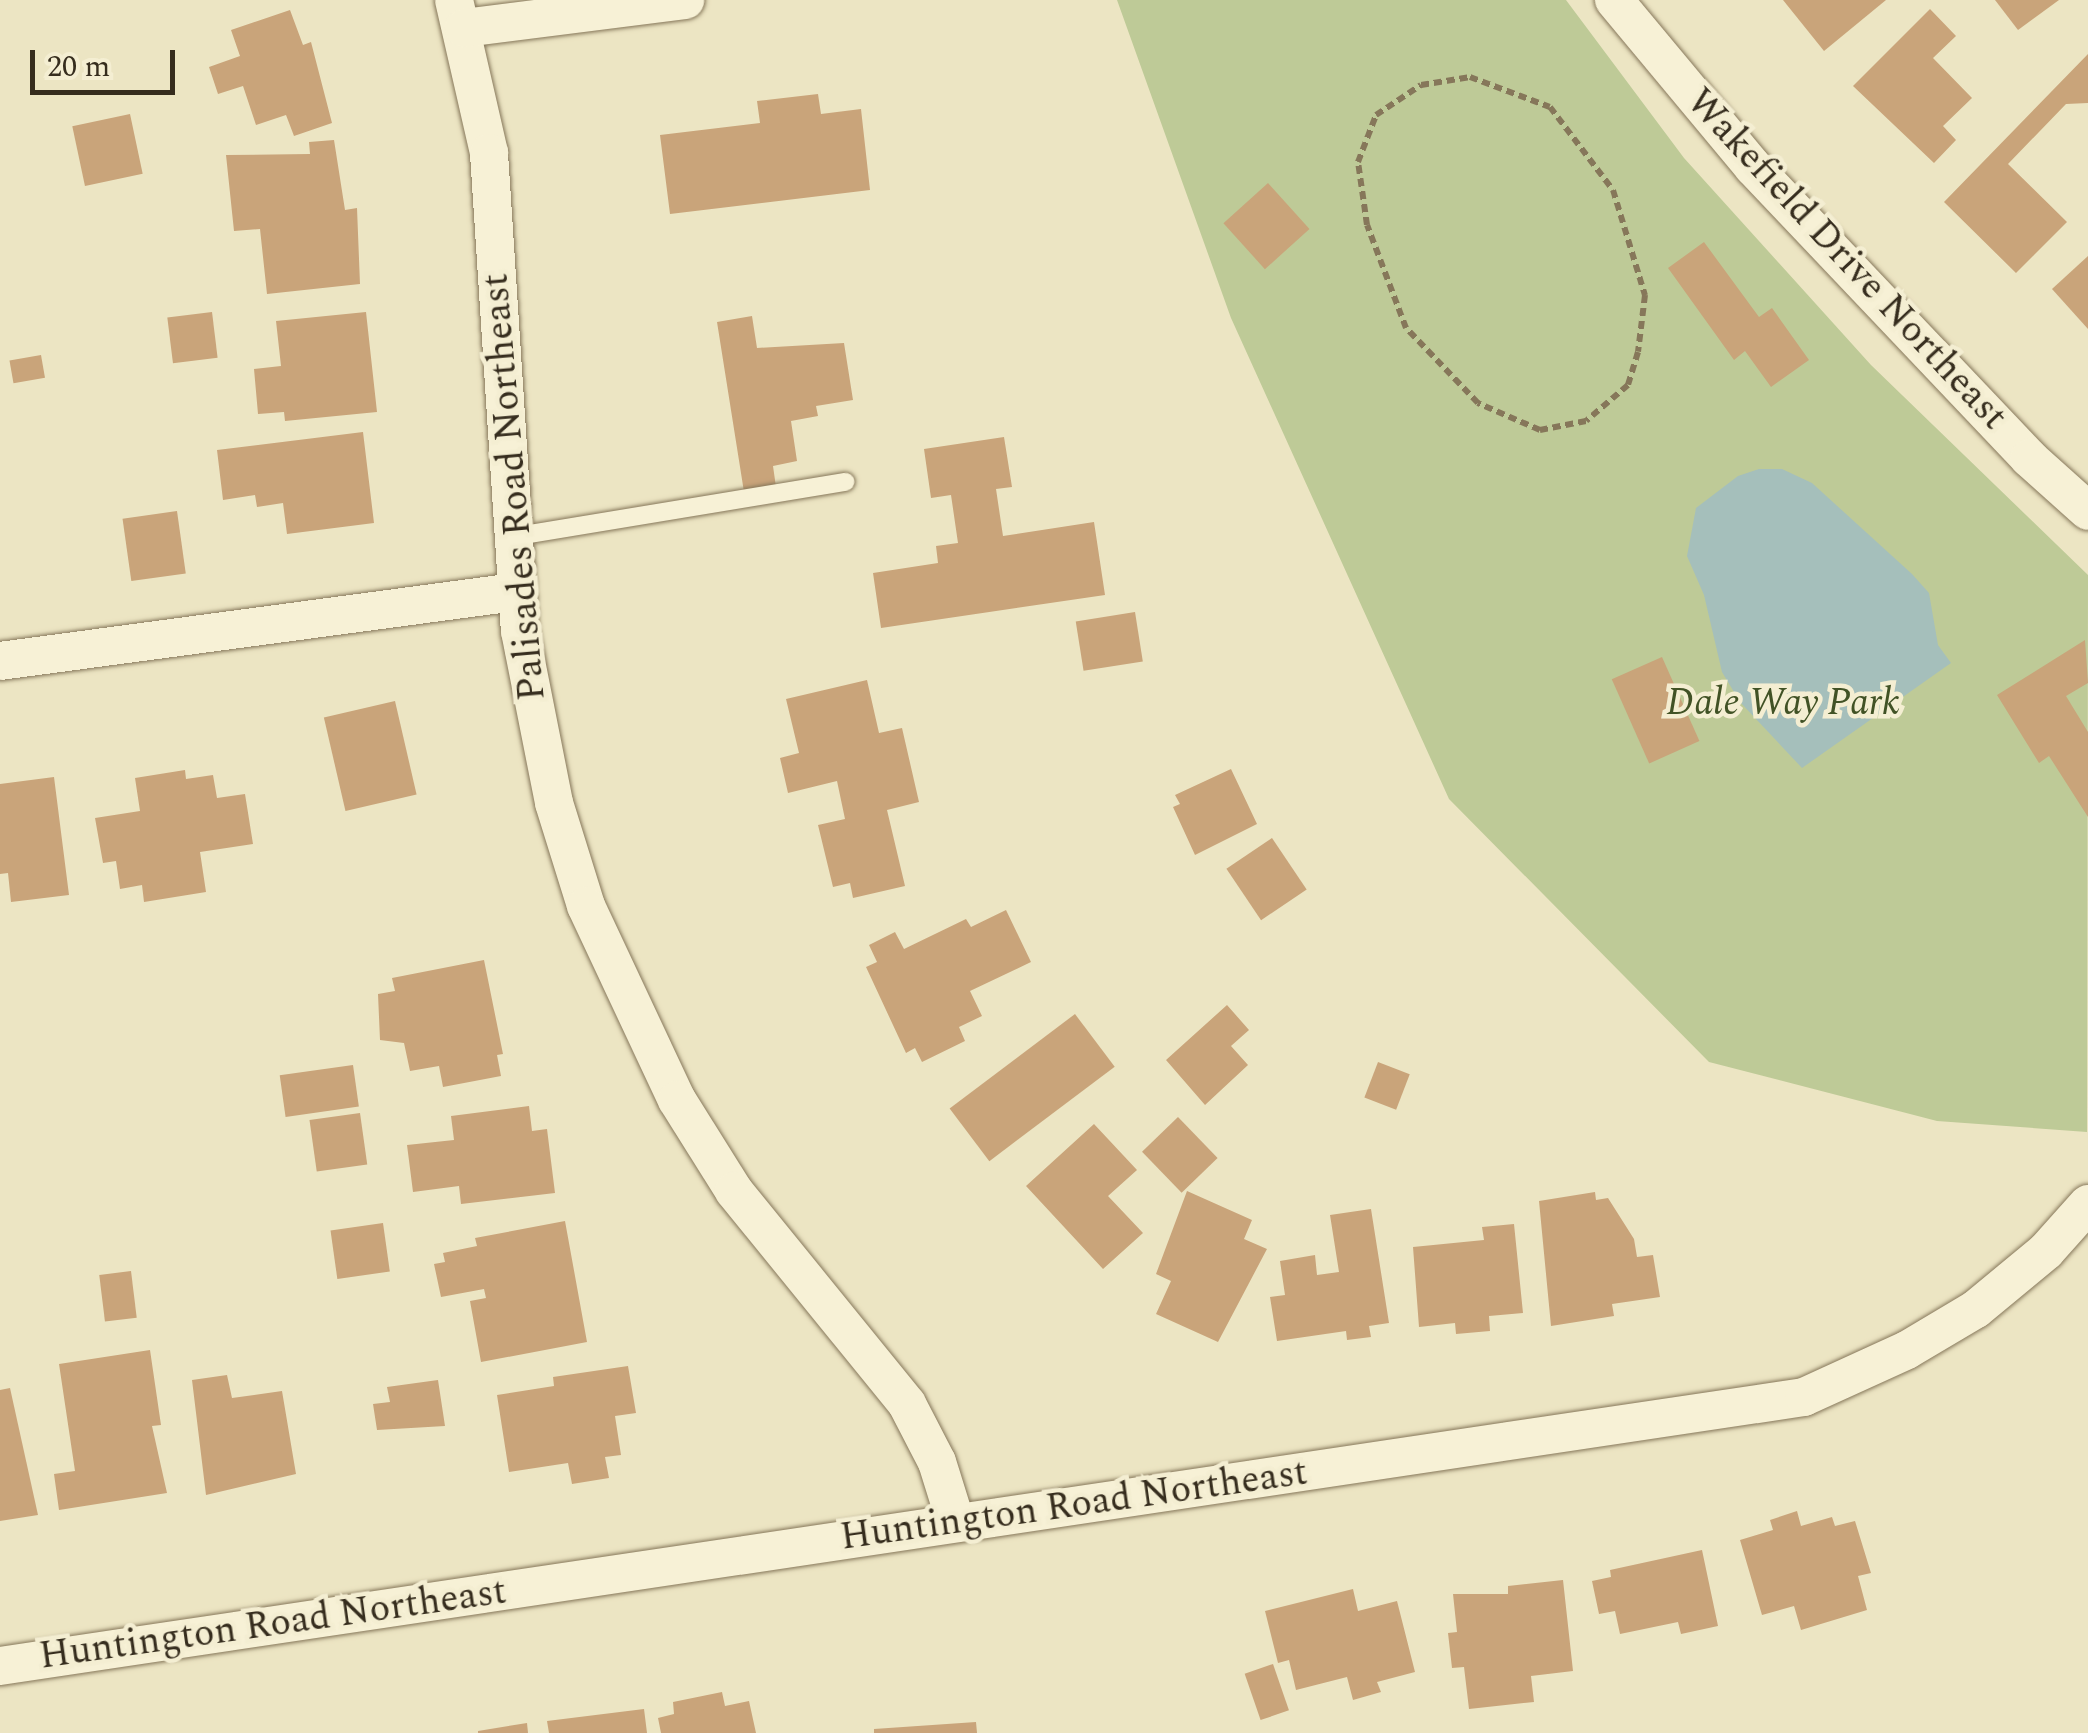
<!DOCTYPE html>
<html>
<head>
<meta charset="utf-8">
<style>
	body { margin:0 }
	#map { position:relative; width:2088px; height:1733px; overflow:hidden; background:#ece5c3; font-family:Spectral,serif }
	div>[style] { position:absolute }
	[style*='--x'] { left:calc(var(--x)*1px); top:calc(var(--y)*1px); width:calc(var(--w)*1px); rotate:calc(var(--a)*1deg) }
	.green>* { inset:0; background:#beca97 }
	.water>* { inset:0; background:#a5bfbb }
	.building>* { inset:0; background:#c9a47a; transform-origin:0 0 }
	.path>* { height:6px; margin-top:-3px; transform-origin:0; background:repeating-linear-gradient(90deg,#86775a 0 8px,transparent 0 13px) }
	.roads { filter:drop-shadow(0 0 2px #86775a) drop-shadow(0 0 2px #86775a) }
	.service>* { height:18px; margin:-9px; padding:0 9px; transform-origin:9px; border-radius:9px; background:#f7f1d6 }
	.minor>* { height:38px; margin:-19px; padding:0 19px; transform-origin:19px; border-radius:19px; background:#f7f1d6 }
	span { translate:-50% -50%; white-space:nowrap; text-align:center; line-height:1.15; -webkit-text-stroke:9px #f4eed2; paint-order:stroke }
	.street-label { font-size:38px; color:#362d1e }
	.park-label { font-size:38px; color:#415225; font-style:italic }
	.scale { position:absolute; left:30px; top:50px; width:145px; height:45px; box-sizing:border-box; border:5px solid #362d1e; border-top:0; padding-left:12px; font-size:30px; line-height:35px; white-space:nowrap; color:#362d1e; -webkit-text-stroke:8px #f4eed2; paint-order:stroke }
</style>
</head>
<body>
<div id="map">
	<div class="green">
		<i style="clip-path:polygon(1117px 0,1566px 0,1684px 158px,1871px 365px,2088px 575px,2087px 1132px,1937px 1121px,1709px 1062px,1449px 799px,1231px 318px)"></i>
	</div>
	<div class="water">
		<i style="clip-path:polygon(1759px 469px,1782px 469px,1812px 483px,1912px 574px,1929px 593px,1938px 645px,1951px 663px,1802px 768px,1740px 702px,1722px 672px,1704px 595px,1687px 556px,1696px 508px,1738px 476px)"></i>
	</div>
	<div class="building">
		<i style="clip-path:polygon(1783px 0,1886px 0,1824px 51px)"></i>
		<i style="clip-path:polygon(1995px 0,2059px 0,2018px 30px)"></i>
		<i style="clip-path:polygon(1930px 9px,1956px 36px,1933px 58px,1972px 98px,1943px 126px,1956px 140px,1934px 163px,1853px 86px)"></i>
		<i style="clip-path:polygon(290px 10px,303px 45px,311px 42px,332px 123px,294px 136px,286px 115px,256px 125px,243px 86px,218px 94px,209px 67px,240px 56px,231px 30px)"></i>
		<i style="clip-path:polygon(2088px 54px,2088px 103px,2066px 104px,2008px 164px,2067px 222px,2016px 273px,1944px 202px)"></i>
		<i style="clip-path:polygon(818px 94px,821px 114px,861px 109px,870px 190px,670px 214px,660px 135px,760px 123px,757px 101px)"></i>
		<i style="left:130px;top:114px;width:61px;height:59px;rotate:78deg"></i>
		<i style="clip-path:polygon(334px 140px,345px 210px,357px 208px,360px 284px,267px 294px,260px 229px,234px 231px,226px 155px,310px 154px,309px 142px)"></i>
		<i style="left:1268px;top:183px;width:62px;height:60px;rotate:48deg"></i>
		<i style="clip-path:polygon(1704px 242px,1759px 317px,1772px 308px,1809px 360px,1771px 387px,1745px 351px,1734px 360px,1668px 268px)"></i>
		<i style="clip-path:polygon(2088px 256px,2088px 329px,2052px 289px)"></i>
		<i style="left:212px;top:312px;width:46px;height:45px;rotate:83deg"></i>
		<i style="clip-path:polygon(366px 312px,377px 412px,285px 421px,284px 412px,258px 414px,254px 369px,281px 366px,276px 321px)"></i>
		<i style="clip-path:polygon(752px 316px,757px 348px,844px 343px,853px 400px,816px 406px,818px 416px,791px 421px,797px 461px,773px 466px,776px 487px,744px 492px,717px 322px)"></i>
		<i style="left:41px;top:355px;width:23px;height:32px;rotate:80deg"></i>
		<i style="clip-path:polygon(363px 432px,374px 523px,287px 534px,283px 503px,257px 507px,255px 495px,223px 500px,217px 450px)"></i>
		<i style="clip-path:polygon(1004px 437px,1012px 487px,996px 489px,1003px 536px,1094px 522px,1105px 595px,881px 628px,873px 573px,938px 563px,936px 546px,958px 543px,951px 495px,931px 498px,924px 449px)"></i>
		<i style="left:177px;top:511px;width:63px;height:55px;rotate:82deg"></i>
		<i style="left:1135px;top:612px;width:50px;height:60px;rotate:81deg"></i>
		<i style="clip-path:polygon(2085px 640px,2088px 683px,2066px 696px,2088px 732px,2088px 817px,2049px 756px,2039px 763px,1997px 695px)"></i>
		<i style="left:1662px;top:657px;width:92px;height:55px;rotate:66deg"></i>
		<i style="clip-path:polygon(867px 680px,879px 733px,902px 728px,919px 802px,887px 810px,905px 886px,853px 898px,850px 883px,833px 887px,818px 825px,845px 819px,837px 781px,788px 793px,780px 758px,799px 753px,786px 699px)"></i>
		<i style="left:395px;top:701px;width:96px;height:73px;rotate:77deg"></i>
		<i style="clip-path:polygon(1231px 769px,1257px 824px,1195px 855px,1173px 807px,1180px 804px,1175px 795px)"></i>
		<i style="clip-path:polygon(185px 770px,186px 779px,213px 775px,217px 798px,245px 794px,253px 844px,200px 852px,206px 892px,144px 902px,142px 885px,120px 889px,116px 861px,103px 863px,95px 818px,140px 811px,135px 778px)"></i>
		<i style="clip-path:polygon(54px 777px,69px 895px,11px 902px,8px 873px,0 874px,0 784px)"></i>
		<i style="left:1272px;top:838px;width:62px;height:55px;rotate:56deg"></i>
		<i style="clip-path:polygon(1006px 910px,1031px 962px,970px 991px,982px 1016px,959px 1027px,965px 1041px,922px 1062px,915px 1048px,906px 1053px,866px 967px,877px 962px,869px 945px,895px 932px,904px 949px,966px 919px,971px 927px)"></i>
		<i style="clip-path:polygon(484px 960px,503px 1054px,497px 1055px,501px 1076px,443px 1087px,439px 1066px,410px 1071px,404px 1043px,380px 1040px,378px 994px,395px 991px,392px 978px)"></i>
		<i style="clip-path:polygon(1227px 1005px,1249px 1030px,1231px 1046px,1248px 1065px,1205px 1105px,1166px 1060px)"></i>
		<i style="left:1075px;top:1014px;width:66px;height:157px;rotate:53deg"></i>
		<i style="left:1378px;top:1062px;width:34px;height:38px;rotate:21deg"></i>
		<i style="left:353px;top:1065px;width:42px;height:74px;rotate:82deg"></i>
		<i style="clip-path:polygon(529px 1106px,532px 1131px,547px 1129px,555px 1193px,461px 1204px,459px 1186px,413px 1192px,407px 1145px,454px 1140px,451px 1116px)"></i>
		<i style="left:360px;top:1113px;width:52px;height:51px;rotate:82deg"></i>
		<i style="left:1178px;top:1117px;width:57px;height:50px;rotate:46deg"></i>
		<i style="clip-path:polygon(1094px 1124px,1137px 1170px,1108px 1196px,1143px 1233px,1103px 1269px,1026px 1186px)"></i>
		<i style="clip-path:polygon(1187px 1191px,1252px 1220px,1244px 1239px,1267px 1249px,1218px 1342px,1156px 1314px,1171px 1281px,1156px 1274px)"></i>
		<i style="clip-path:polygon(1595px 1192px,1596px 1200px,1608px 1198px,1634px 1239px,1637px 1257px,1653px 1255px,1660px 1297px,1612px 1304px,1614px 1316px,1551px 1326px,1539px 1201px)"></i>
		<i style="clip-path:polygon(1371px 1209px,1389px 1323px,1369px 1326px,1371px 1337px,1347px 1340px,1346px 1331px,1277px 1341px,1270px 1297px,1285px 1295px,1280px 1261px,1315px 1255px,1317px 1275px,1339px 1272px,1330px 1215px)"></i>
		<i style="clip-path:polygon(565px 1221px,587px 1342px,481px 1362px,470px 1301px,486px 1298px,484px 1289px,441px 1297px,434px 1264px,445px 1262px,443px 1253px,477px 1246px,475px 1238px)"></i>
		<i style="left:383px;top:1223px;width:49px;height:53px;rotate:82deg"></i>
		<i style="clip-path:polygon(1514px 1224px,1523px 1313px,1489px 1316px,1490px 1331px,1456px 1334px,1455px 1323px,1419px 1327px,1413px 1247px,1484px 1240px,1482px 1227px)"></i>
		<i style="left:131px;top:1271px;width:47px;height:32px;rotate:83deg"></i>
		<i style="clip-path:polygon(150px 1350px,161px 1425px,152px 1426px,167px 1493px,59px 1510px,54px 1474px,75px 1471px,59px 1364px)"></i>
		<i style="clip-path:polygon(628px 1366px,636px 1413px,615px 1416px,621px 1455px,605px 1457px,609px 1478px,572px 1484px,568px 1463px,509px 1472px,497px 1395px,554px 1386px,553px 1377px)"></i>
		<i style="clip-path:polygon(227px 1375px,232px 1398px,282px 1391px,296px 1474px,206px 1495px,192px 1380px)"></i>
		<i style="clip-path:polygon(438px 1380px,445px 1426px,377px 1430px,373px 1404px,390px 1402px,387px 1387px)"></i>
		<i style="clip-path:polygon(10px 1388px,38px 1515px,0 1521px,0 1390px)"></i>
		<i style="clip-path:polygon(1797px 1511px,1801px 1526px,1832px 1517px,1835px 1526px,1855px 1521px,1871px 1573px,1858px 1576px,1867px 1610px,1801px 1630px,1794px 1606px,1762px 1615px,1740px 1540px,1773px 1530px,1770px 1520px)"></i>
		<i style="clip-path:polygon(1702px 1550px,1718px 1626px,1681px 1634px,1678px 1622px,1620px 1634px,1615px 1611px,1599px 1614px,1592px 1581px,1611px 1577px,1610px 1570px)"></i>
		<i style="clip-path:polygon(1563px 1580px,1573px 1671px,1531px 1676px,1534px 1702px,1469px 1709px,1464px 1667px,1452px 1668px,1448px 1633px,1457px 1632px,1453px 1594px,1508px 1594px,1508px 1586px)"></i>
		<i style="clip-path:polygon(1353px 1589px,1358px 1611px,1397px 1601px,1415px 1672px,1377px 1682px,1381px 1692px,1353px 1700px,1347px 1677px,1296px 1690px,1289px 1660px,1278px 1663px,1265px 1611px)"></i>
		<i style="left:1273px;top:1664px;width:49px;height:30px;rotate:71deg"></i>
		<i style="clip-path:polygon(722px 1692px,725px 1706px,749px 1701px,756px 1733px,661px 1733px,658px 1718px,674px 1714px,673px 1702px)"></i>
		<i style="clip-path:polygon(644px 1709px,647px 1733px,549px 1733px,547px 1721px)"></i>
		<i style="clip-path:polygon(976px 1722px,977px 1733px,874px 1733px,874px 1729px)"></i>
		<i style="clip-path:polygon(527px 1723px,528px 1733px,478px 1733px,478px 1731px)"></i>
	</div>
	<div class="path">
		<i style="--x:1470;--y:77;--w:85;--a:20.6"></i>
		<i style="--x:1550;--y:107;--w:104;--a:52.8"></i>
		<i style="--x:1613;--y:190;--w:110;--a:73.1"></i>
		<i style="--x:1645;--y:295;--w:57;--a:97"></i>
		<i style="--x:1638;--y:352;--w:34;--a:107"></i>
		<i style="--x:1628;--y:385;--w:55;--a:139.4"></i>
		<i style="--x:1586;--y:421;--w:47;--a:168.9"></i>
		<i style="--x:1540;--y:430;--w:68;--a:-156.5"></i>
		<i style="--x:1478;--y:403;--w:104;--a:-133.8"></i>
		<i style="--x:1406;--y:328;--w:110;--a:-110.7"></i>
		<i style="--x:1367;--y:225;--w:64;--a:-98.1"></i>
		<i style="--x:1358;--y:162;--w:50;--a:-69"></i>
		<i style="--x:1376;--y:115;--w:54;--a:-33.7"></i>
		<i style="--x:1421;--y:85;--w:50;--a:-9.3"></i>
	</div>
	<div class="roads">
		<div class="service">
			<i style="--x:512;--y:537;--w:338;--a:-9.4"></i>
		</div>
		<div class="minor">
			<i style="--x:454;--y:0;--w:157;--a:77.1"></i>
			<i style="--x:489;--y:153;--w:479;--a:86.3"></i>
			<i style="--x:520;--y:631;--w:175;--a:78.8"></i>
			<i style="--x:554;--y:803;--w:108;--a:72.7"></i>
			<i style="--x:586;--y:906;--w:214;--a:64.9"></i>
			<i style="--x:677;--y:1100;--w:107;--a:57.9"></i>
			<i style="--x:734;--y:1191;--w:274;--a:50.9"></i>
			<i style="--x:907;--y:1404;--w:65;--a:62.7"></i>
			<i style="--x:937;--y:1462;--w:64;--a:72.7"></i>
			<i style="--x:1614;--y:0;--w:217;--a:50.2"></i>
			<i style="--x:1753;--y:167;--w:401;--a:46.5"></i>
			<i style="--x:2029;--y:458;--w:79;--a:41.9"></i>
			<i style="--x:464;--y:28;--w:223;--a:-7.2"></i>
			<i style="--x:0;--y:661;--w:520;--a:-7.63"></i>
			<i style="--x:0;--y:1666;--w:1824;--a:-8.48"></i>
			<i style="--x:1804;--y:1397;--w:113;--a:-24.5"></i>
			<i style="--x:1907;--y:1350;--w:80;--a:-30.7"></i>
			<i style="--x:1976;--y:1309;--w:91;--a:-39.6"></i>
			<i style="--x:2046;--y:1251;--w:63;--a:-48.2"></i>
		</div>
	</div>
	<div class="street-label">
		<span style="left:1846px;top:260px;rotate:47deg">Wakefield Drive Northeast</span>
		<span style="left:515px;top:487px;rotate:-95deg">Palisades Road Northeast</span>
		<span style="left:1074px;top:1506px;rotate:-8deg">Huntington Road Northeast</span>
		<span style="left:273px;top:1625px;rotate:-8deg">Huntington Road Northeast</span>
	</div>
	<div class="park-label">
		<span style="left:1783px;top:704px">Dale Way Park</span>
	</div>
	<div class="scale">20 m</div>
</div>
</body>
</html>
